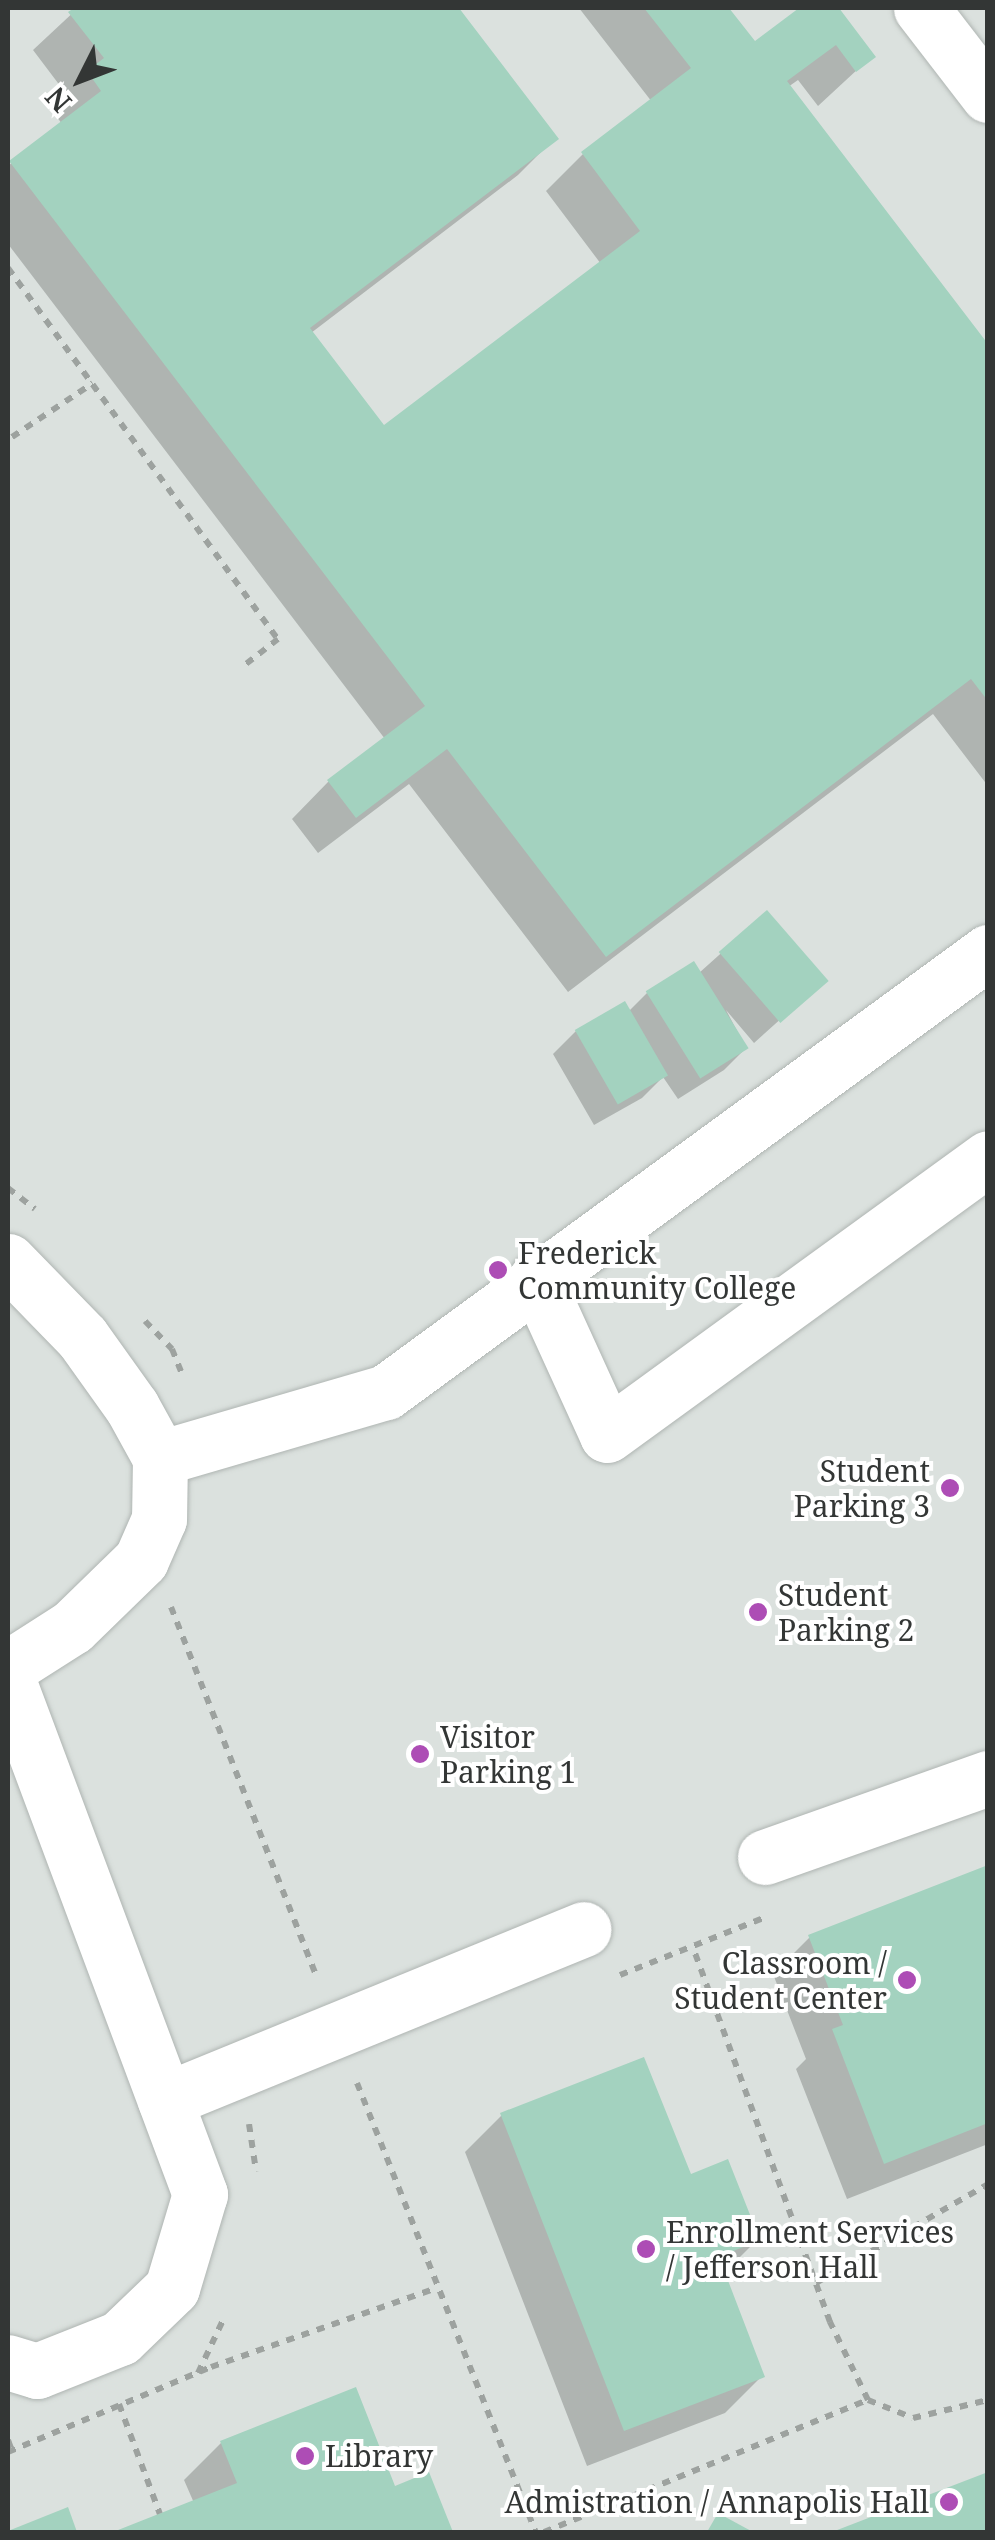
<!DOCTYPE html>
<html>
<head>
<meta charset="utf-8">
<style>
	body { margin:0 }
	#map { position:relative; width:995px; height:2540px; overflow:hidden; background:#dbe1de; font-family:"Noto Serif",serif }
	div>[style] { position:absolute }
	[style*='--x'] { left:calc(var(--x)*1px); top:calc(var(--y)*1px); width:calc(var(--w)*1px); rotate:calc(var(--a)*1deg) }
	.shadow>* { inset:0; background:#0003 }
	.building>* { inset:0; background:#a3d2bf; transform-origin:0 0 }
	.path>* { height:6px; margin-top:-3px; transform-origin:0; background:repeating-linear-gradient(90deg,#9da29f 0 8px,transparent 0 16px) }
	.roads { filter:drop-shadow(0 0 2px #afb5b2) drop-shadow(0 0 2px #afb5b2) }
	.minor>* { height:55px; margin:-27.5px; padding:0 27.5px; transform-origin:27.5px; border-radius:27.5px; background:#fff }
	.dots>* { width:28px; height:28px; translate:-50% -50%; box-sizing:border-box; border:5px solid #fff; border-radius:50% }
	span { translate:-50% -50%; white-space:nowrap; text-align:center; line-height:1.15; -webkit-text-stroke:8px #fff; paint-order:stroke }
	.poi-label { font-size:30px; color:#333635 }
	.left { translate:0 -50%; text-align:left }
	.right { translate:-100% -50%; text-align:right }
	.frame { position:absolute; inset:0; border:10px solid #333635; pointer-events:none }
	.north { position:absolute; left:30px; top:30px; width:100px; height:100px; -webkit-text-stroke:8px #fff; paint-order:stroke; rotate:228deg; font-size:28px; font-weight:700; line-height:40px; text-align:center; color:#333635 }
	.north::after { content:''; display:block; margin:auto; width:35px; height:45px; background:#333635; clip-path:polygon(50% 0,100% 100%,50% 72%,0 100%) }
</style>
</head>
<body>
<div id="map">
	<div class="shadow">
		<i style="clip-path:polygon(78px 8px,456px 8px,555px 138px,518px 175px,311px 333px,384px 429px,601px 264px,546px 191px,583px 154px,652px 102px,579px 8px,726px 8px,755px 45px,803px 8px,836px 8px,872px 56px,818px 106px,798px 80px,788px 87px,988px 348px,988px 786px,933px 714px,568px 992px,409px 784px,318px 853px,292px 819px,328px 782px,385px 739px,8px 244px,8px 166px,62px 124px,52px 110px,67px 95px,33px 50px)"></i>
		<i style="clip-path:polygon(766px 913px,824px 980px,754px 1043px,726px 1010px,746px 1048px,724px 1070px,678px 1099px,663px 1077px,642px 1098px,594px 1125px,553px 1054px,576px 1031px,628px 1012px,647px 993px,699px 973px)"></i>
		<i style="clip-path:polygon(988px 1868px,988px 2144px,847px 2199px,796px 2069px,806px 2059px,773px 1974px,810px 1937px)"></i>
		<i style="clip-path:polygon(502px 2115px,689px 2178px,757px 2240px,723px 2274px,762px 2376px,725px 2413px,587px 2466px,465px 2152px)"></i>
		<i style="clip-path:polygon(221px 2443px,393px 2489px,427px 2475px,450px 2532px,120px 2532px,194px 2503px,184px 2480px)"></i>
		<i style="clip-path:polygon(988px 2475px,988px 2532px,839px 2532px)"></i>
	</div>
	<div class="building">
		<i style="clip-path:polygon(74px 8px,459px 8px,559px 139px,310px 328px,384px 425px,640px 231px,581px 152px,691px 68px,644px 8px,729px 8px,755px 41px,799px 8px,839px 8px,876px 57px,856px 72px,836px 45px,787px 81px,988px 344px,988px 701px,971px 679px,606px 957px,447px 749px,356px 818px,327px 780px,425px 706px,9px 161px,101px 91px,87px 71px,104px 58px,68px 12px)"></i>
		<i style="left:767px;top:910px;width:94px;height:64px;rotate:49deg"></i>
		<i style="left:694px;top:961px;width:103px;height:57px;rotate:58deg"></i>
		<i style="left:625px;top:1001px;width:86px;height:58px;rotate:60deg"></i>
		<i style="clip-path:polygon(988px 1865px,988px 2123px,884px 2164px,832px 2029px,843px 2025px,808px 1935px)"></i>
		<i style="clip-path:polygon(644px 2057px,691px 2174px,728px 2159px,760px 2240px,719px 2257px,765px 2377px,624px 2431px,500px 2113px)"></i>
		<i style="clip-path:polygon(356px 2387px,395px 2486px,429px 2472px,453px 2532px,113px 2532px,237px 2483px,220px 2441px)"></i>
		<i style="clip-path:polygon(988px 2472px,988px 2532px,832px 2532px)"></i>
		<i style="clip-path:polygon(68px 2507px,77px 2532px,8px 2532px,8px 2531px)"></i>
		<i style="clip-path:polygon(718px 2513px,753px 2532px,707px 2532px)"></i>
	</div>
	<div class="path">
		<i style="--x:8;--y:268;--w:459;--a:54"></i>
		<i style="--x:278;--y:639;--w:46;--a:142.1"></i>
		<i style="--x:12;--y:437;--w:97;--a:-33.7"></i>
		<i style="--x:8;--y:1188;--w:34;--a:38"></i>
		<i style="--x:145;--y:1321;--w:39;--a:46"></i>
		<i style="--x:172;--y:1349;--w:24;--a:68"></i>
		<i style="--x:171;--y:1607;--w:398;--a:68.5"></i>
		<i style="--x:620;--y:1975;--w:157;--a:-21.7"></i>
		<i style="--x:357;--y:2083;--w:483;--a:68.3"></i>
		<i style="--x:249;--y:2124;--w:48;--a:81.5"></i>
		<i style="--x:816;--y:2283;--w:198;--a:-29.9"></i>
		<i style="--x:198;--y:2373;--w:61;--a:-64.7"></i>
		<i style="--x:868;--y:2400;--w:48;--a:21.8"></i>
		<i style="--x:913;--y:2418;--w:77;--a:-13.5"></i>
		<i style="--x:119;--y:2404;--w:117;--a:69.6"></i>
		<i style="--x:8;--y:2440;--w:12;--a:70"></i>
		<i style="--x:8;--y:2452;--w:220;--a:-22.7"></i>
		<i style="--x:211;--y:2367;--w:238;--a:-19.3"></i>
		<i style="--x:544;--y:2532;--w:350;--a:-22.2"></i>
		<i style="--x:868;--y:2400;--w:87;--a:-116"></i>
		<i style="--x:830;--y:2322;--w:399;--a:-110.1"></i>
	</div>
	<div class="roads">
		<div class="minor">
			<i style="--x:921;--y:8;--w:110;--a:52.4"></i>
			<i style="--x:8;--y:1261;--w:106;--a:45.8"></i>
			<i style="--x:82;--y:1337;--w:86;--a:54.5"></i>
			<i style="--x:132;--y:1407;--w:58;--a:61.2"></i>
			<i style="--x:160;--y:1458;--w:61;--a:90.9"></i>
			<i style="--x:159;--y:1519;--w:45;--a:113.7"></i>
			<i style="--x:141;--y:1560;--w:96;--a:135.8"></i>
			<i style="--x:72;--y:1627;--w:76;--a:147.4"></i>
			<i style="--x:536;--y:1279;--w:171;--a:65.5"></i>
			<i style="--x:607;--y:1435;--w:471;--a:-36"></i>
			<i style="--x:160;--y:1458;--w:235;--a:-16.3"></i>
			<i style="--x:386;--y:1392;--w:746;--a:-36.16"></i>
			<i style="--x:8;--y:1680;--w:549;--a:69.52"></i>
			<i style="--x:200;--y:2194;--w:98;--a:106.6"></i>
			<i style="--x:172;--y:2288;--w:72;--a:136.1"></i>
			<i style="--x:120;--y:2338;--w:89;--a:158.3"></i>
			<i style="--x:37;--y:2371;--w:30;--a:-163"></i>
			<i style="--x:765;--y:1857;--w:237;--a:-19.5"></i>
			<i style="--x:165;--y:2100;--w:452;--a:-22.2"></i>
		</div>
	</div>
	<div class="dots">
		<i style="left:498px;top:1270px;background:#ad4db5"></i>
		<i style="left:950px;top:1488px;background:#ad4db5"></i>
		<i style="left:758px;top:1612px;background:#ad4db5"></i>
		<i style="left:420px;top:1754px;background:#ad4db5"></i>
		<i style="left:907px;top:1980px;background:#ad4db5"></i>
		<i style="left:646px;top:2249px;background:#ad4db5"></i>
		<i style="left:305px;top:2456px;background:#ad4db5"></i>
		<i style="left:949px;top:2502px;background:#ad4db5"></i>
	</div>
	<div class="poi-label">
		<span class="left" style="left:518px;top:1270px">Frederick<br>Community College</span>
		<span class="right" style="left:930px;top:1488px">Student<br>Parking 3</span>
		<span class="left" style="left:778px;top:1612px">Student<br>Parking 2</span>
		<span class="left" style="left:440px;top:1754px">Visitor<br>Parking 1</span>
		<span class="right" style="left:887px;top:1980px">Classroom /<br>Student Center</span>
		<span class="left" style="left:666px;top:2249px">Enrollment Services<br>/ Jefferson Hall</span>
		<span class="left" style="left:325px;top:2456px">Library</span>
		<span class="right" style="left:929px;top:2502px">Admistration / Annapolis Hall</span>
	</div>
	<div class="frame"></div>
	<div class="north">N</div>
</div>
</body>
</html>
